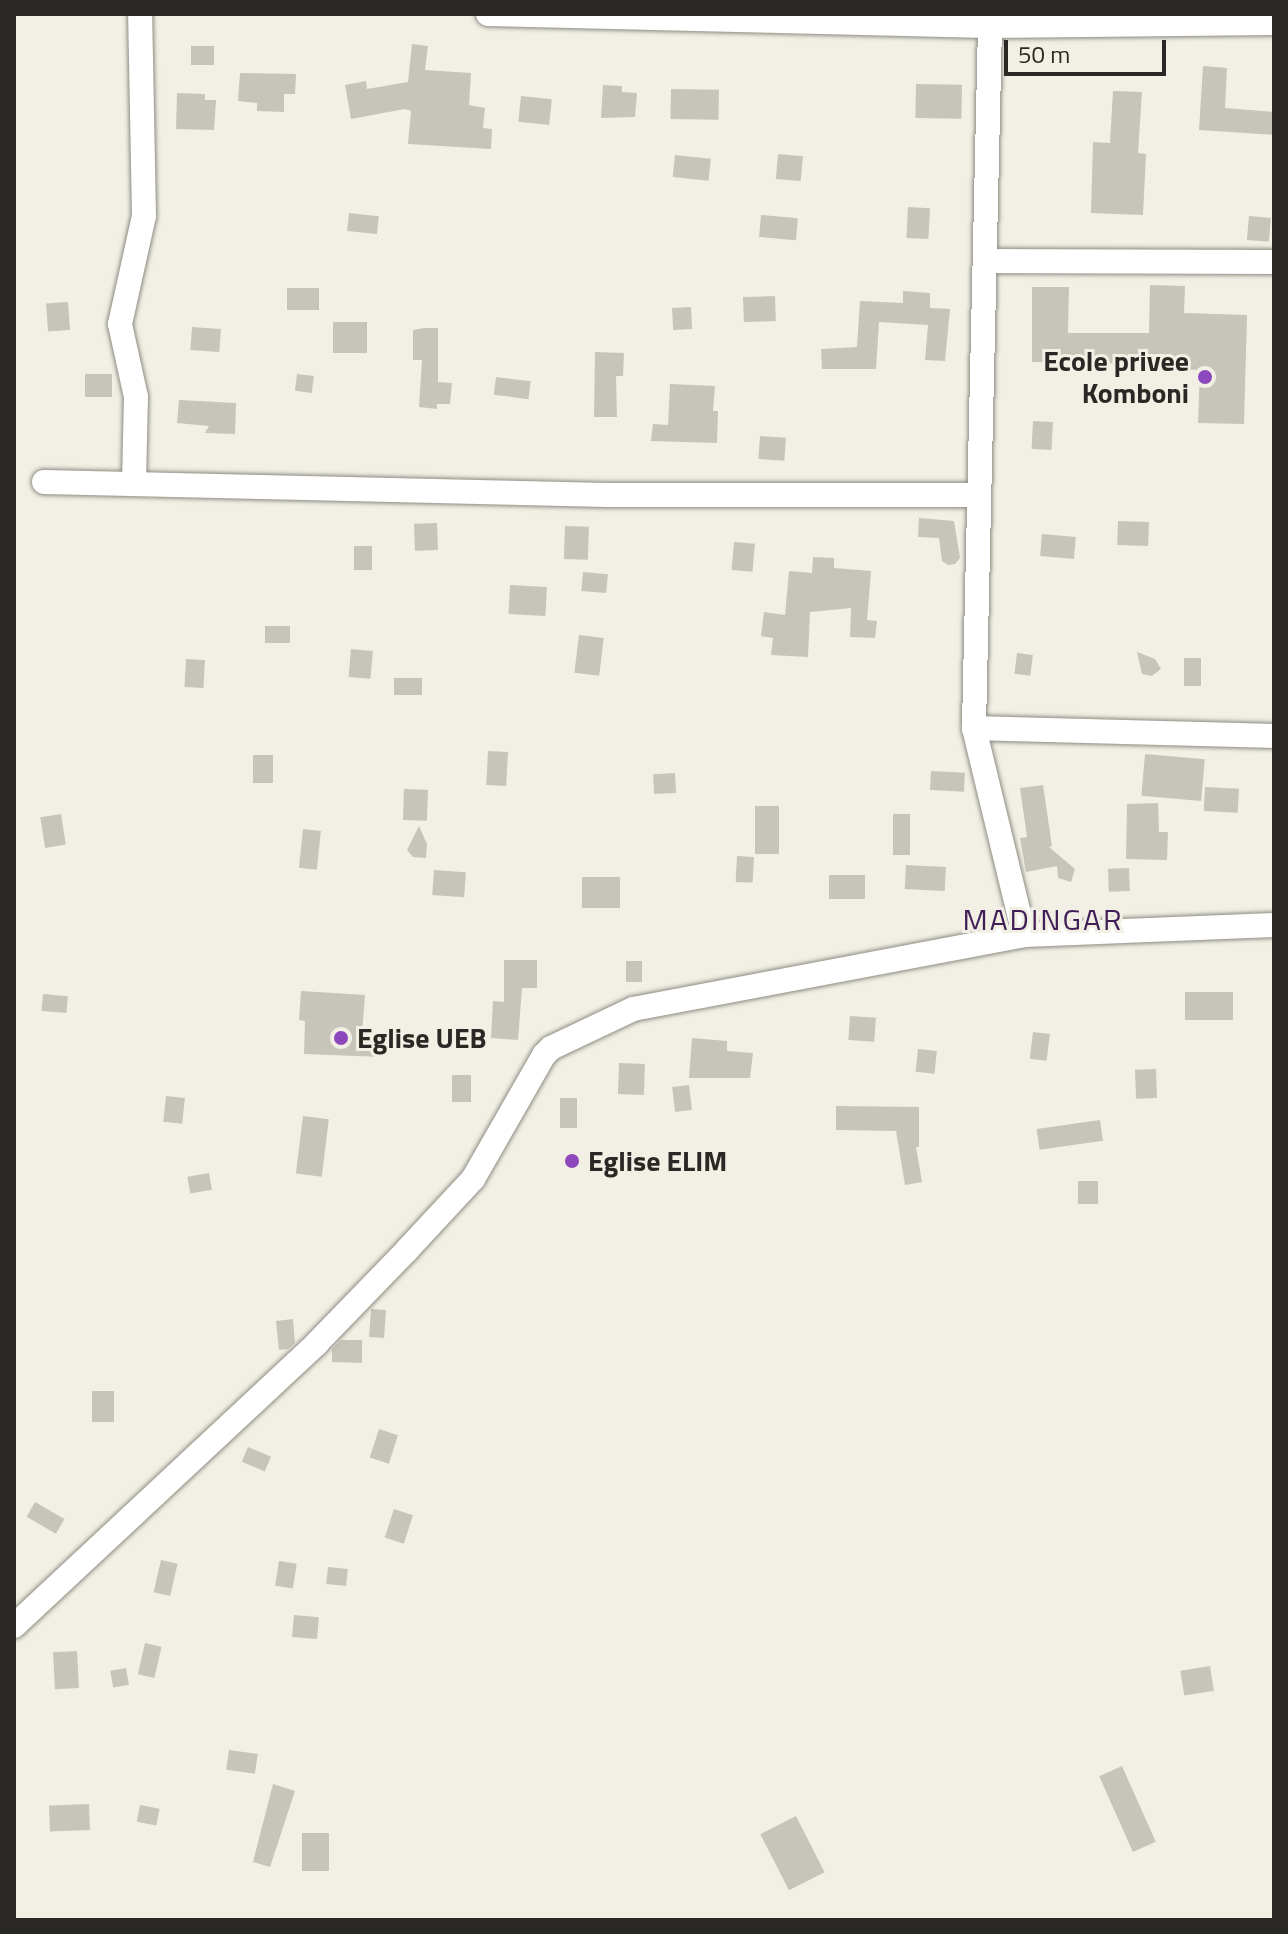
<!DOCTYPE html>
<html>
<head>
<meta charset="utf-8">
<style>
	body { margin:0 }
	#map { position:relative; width:1288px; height:1934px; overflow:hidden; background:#f2f0e5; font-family:"Titillium Web",sans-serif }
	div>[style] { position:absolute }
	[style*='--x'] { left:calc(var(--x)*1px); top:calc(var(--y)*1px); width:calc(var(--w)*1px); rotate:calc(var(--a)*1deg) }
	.building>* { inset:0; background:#c7c5ba; transform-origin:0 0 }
	.roads { filter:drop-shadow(0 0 2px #8e8c82) drop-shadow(0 0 2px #8e8c82) }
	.minor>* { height:24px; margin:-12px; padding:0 12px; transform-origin:12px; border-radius:12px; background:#fff }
	.dots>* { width:22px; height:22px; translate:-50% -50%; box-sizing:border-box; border:4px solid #f2f0e5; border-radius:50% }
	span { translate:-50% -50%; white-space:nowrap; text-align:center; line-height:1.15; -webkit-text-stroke:6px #f2f0e5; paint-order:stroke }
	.poi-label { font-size:28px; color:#292824; font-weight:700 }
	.right { translate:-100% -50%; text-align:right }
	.left { translate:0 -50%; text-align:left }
	.neighbourhood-label { font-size:30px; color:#401f57; letter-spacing:2px }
	.frame { position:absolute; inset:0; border:16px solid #292824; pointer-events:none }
	.scale { position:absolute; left:1004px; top:40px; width:162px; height:36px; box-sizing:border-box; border:4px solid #292824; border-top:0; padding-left:10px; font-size:24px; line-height:28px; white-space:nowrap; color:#292824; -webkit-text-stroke:6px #f2f0e5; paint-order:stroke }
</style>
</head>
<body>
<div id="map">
	<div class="building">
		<i style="clip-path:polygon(412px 44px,428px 46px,425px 70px,471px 73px,469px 105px,485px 108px,483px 128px,492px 129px,491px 149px,408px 144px,411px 111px,405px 109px,351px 119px,345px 85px,366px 81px,367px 89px,408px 82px)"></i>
		<i style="left:191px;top:46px;width:23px;height:19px"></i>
		<i style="clip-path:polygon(1203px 66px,1227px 68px,1225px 108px,1274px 112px,1274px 135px,1199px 130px)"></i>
		<i style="clip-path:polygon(240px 73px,296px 74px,295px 94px,284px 94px,284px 112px,257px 111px,257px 103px,238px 101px)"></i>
		<i style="left:916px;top:84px;width:46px;height:34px;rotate:1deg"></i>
		<i style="clip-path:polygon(603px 85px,622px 86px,622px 92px,637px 93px,635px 117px,601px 118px)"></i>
		<i style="left:671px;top:89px;width:48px;height:30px;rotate:1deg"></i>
		<i style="clip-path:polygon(1113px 91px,1142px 92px,1138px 153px,1146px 154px,1143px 215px,1091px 213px,1093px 142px,1110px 143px)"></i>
		<i style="clip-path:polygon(177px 93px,205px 94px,205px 100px,216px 100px,214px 130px,176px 129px)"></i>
		<i style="left:521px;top:96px;width:31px;height:26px;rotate:6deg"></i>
		<i style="left:778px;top:154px;width:25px;height:25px;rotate:5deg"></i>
		<i style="left:675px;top:155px;width:36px;height:22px;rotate:6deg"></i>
		<i style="left:908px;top:207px;width:22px;height:31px;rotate:3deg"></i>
		<i style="left:349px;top:213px;width:30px;height:18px;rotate:6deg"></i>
		<i style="left:761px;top:215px;width:37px;height:22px;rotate:5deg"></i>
		<i style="left:1249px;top:216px;width:22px;height:24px;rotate:5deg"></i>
		<i style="clip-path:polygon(1150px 285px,1185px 286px,1184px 313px,1247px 315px,1244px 424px,1198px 423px,1200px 370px,1147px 368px,1147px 364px,1032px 362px,1032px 287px,1069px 287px,1068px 333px,1149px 333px)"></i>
		<i style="left:287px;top:288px;width:32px;height:22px"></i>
		<i style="clip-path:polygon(903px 291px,930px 293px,930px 308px,950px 309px,945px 361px,925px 360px,928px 325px,879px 322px,876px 369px,822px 369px,821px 349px,857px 347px,860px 301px,903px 303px)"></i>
		<i style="left:775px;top:296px;width:25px;height:32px;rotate:88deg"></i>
		<i style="left:68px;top:302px;width:28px;height:22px;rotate:86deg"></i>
		<i style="left:691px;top:307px;width:22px;height:19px;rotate:87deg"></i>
		<i style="left:367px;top:322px;width:31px;height:34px;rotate:90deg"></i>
		<i style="left:192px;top:327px;width:29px;height:23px;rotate:4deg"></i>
		<i style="clip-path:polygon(424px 328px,438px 328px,438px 382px,452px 383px,450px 404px,437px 404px,437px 409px,419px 407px,422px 360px,413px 360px,413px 330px)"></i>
		<i style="clip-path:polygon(595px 352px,624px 353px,623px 376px,616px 376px,617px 417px,594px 417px)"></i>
		<i style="left:85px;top:374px;width:27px;height:23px"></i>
		<i style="left:297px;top:374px;width:17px;height:17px;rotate:7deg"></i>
		<i style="left:496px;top:377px;width:35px;height:18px;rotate:7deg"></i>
		<i style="clip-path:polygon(670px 384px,715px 386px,713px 411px,718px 411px,717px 443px,651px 441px,653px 424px,668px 425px)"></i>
		<i style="clip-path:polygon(179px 400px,236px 403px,235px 434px,205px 433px,209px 426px,177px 423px)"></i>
		<i style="left:1033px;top:421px;width:20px;height:28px;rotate:3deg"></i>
		<i style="left:760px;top:436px;width:26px;height:23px;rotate:4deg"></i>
		<i style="clip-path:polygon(919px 518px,954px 521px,960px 558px,955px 564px,948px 565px,942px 561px,939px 538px,918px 537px)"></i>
		<i style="left:1118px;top:521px;width:31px;height:24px;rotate:2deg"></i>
		<i style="left:437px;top:523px;width:27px;height:23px;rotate:88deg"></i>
		<i style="left:565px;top:526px;width:24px;height:33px;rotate:2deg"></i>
		<i style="left:1042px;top:534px;width:34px;height:22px;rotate:5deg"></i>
		<i style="left:734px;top:542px;width:21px;height:28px;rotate:5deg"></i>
		<i style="left:354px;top:546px;width:18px;height:24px"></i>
		<i style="clip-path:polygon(813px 557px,834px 558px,834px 568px,871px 571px,867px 620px,877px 621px,875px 638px,850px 637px,851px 608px,810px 612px,808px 657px,771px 655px,773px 638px,761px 636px,764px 612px,785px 615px,789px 571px,812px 573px)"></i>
		<i style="left:583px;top:572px;width:25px;height:19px;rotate:5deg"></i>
		<i style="left:510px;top:585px;width:37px;height:29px;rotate:3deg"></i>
		<i style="left:265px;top:626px;width:25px;height:17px"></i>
		<i style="left:579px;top:635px;width:25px;height:38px;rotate:7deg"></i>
		<i style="left:351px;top:649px;width:22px;height:28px;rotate:5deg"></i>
		<i style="clip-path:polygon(1137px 652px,1155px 659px,1161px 669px,1152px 676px,1142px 674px)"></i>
		<i style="left:1017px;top:653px;width:16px;height:21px;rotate:7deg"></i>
		<i style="left:1184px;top:658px;width:17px;height:28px"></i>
		<i style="left:186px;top:659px;width:19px;height:28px;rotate:3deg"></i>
		<i style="left:394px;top:678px;width:28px;height:17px"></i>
		<i style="left:488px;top:751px;width:20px;height:34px;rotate:3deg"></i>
		<i style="left:1145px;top:754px;width:60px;height:42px;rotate:5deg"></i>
		<i style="left:253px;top:755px;width:20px;height:28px"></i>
		<i style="left:931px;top:771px;width:34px;height:19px;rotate:3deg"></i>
		<i style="left:675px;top:773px;width:20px;height:22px;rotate:87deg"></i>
		<i style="clip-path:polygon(1043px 785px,1052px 846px,1049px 847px,1075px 869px,1071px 882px,1058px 878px,1057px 866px,1026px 872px,1020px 838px,1027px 837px,1020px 788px)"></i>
		<i style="left:1205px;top:787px;width:34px;height:24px;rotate:3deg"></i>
		<i style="left:404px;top:789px;width:24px;height:31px;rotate:2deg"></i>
		<i style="clip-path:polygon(1158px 803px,1159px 832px,1168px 832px,1167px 860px,1126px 859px,1127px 804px)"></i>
		<i style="left:755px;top:806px;width:24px;height:48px"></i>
		<i style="left:61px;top:814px;width:31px;height:21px;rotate:81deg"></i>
		<i style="left:893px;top:814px;width:17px;height:41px"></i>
		<i style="clip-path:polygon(419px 826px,427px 844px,426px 858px,413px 857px,407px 850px)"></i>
		<i style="left:303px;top:829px;width:18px;height:39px;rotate:6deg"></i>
		<i style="left:737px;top:856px;width:17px;height:26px;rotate:3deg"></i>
		<i style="left:906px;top:865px;width:40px;height:24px;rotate:3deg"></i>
		<i style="left:1129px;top:868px;width:23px;height:21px;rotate:88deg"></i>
		<i style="left:434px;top:870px;width:32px;height:25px;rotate:4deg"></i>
		<i style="left:829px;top:875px;width:36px;height:24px"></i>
		<i style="left:582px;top:877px;width:38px;height:31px"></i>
		<i style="clip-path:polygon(504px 960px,537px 960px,537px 988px,522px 988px,518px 1040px,491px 1038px,493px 1001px,504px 1002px)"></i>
		<i style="left:626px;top:961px;width:16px;height:21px"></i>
		<i style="clip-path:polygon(301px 991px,365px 995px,362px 1034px,383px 1035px,382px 1057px,304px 1054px,305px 1021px,299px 1020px)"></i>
		<i style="left:1233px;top:992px;width:28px;height:48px;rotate:90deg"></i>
		<i style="left:43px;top:994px;width:25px;height:17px;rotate:5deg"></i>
		<i style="left:850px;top:1016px;width:26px;height:24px;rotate:4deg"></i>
		<i style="left:1033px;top:1032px;width:17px;height:27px;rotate:7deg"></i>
		<i style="clip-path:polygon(692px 1038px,727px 1041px,727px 1051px,753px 1053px,750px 1078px,689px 1078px)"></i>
		<i style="left:918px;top:1049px;width:19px;height:23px;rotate:6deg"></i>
		<i style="left:619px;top:1063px;width:26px;height:31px;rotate:2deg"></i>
		<i style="left:1156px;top:1069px;width:29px;height:21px;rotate:88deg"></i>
		<i style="left:452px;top:1075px;width:19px;height:27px"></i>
		<i style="left:689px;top:1085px;width:25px;height:17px;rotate:83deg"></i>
		<i style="left:166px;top:1096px;width:19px;height:26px;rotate:6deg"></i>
		<i style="left:560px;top:1098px;width:17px;height:30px"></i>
		<i style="clip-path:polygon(836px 1106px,919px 1107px,919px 1147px,916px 1147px,922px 1182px,905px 1185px,896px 1131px,836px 1130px)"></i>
		<i style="left:303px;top:1116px;width:26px;height:58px;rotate:7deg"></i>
		<i style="left:1100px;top:1120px;width:21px;height:64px;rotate:82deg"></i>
		<i style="left:209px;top:1173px;width:17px;height:22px;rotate:80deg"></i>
		<i style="left:1078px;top:1181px;width:20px;height:23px"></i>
		<i style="left:371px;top:1309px;width:15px;height:28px;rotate:4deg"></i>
		<i style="clip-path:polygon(293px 1319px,295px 1343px,288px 1349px,279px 1350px,276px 1321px)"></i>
		<i style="clip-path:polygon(341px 1340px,362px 1340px,362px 1363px,332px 1362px,332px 1349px)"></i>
		<i style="left:92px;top:1391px;width:22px;height:31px"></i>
		<i style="left:379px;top:1429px;width:20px;height:30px;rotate:18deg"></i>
		<i style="left:248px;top:1447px;width:25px;height:16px;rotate:23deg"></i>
		<i style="left:35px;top:1502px;width:34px;height:17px;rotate:30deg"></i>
		<i style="left:394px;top:1509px;width:20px;height:30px;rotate:18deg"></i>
		<i style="left:161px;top:1560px;width:17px;height:33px;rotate:13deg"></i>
		<i style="left:279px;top:1561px;width:18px;height:25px;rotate:9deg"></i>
		<i style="left:328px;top:1567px;width:20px;height:17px;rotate:6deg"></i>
		<i style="left:294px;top:1615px;width:25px;height:22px;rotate:5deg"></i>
		<i style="left:145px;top:1643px;width:17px;height:32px;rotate:13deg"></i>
		<i style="left:77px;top:1651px;width:37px;height:24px;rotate:87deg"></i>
		<i style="left:1210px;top:1666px;width:25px;height:30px;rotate:81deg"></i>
		<i style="left:126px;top:1668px;width:17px;height:16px;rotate:80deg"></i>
		<i style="left:229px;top:1750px;width:29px;height:20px;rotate:8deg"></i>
		<i style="left:1122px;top:1766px;width:83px;height:25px;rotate:66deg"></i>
		<i style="clip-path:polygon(273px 1784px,295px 1791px,270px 1867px,253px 1862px)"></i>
		<i style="left:89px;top:1804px;width:26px;height:40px;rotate:88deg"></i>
		<i style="left:140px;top:1805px;width:20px;height:17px;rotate:11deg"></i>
		<i style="left:796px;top:1816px;width:63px;height:40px;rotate:63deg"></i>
		<i style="left:302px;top:1833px;width:27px;height:38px"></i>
	</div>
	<div class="roads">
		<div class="minor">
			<i style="--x:488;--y:14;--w:502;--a:1.37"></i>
			<i style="--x:990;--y:26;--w:284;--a:-0.6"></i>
			<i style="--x:990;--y:26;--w:702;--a:91.31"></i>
			<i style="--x:974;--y:728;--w:213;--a:76.4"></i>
			<i style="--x:986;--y:261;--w:288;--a:0.2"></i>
			<i style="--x:44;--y:482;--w:563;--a:1.32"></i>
			<i style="--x:607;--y:495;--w:369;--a:0"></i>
			<i style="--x:134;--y:484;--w:87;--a:-88.7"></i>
			<i style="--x:136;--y:397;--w:75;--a:-102.4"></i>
			<i style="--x:120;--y:324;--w:111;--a:-77.5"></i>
			<i style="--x:144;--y:216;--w:202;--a:-91.1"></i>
			<i style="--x:974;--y:728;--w:300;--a:1.5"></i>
			<i style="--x:14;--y:1626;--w:415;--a:-43"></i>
			<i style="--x:317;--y:1343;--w:129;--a:-45.9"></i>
			<i style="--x:407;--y:1250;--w:97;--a:-47.1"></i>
			<i style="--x:473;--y:1179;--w:143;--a:-60.2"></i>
			<i style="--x:544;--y:1055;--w:10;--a:-45"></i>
			<i style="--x:551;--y:1048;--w:91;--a:-25.4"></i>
			<i style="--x:633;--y:1009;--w:398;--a:-10.7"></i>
			<i style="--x:1024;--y:935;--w:250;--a:-2.3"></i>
		</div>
	</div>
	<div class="dots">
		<i style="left:1205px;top:377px;background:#8c48bc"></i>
		<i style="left:341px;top:1038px;background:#8c48bc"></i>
		<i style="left:572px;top:1161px;background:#8c48bc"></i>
	</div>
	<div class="poi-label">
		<span class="right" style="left:1189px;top:377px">Ecole privee<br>Komboni</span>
		<span class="left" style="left:357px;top:1038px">Eglise UEB</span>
		<span class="left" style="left:588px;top:1161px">Eglise ELIM</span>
	</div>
	<div class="neighbourhood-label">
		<span style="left:1043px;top:919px">MADINGAR</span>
	</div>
	<div class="frame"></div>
	<div class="scale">50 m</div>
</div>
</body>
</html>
